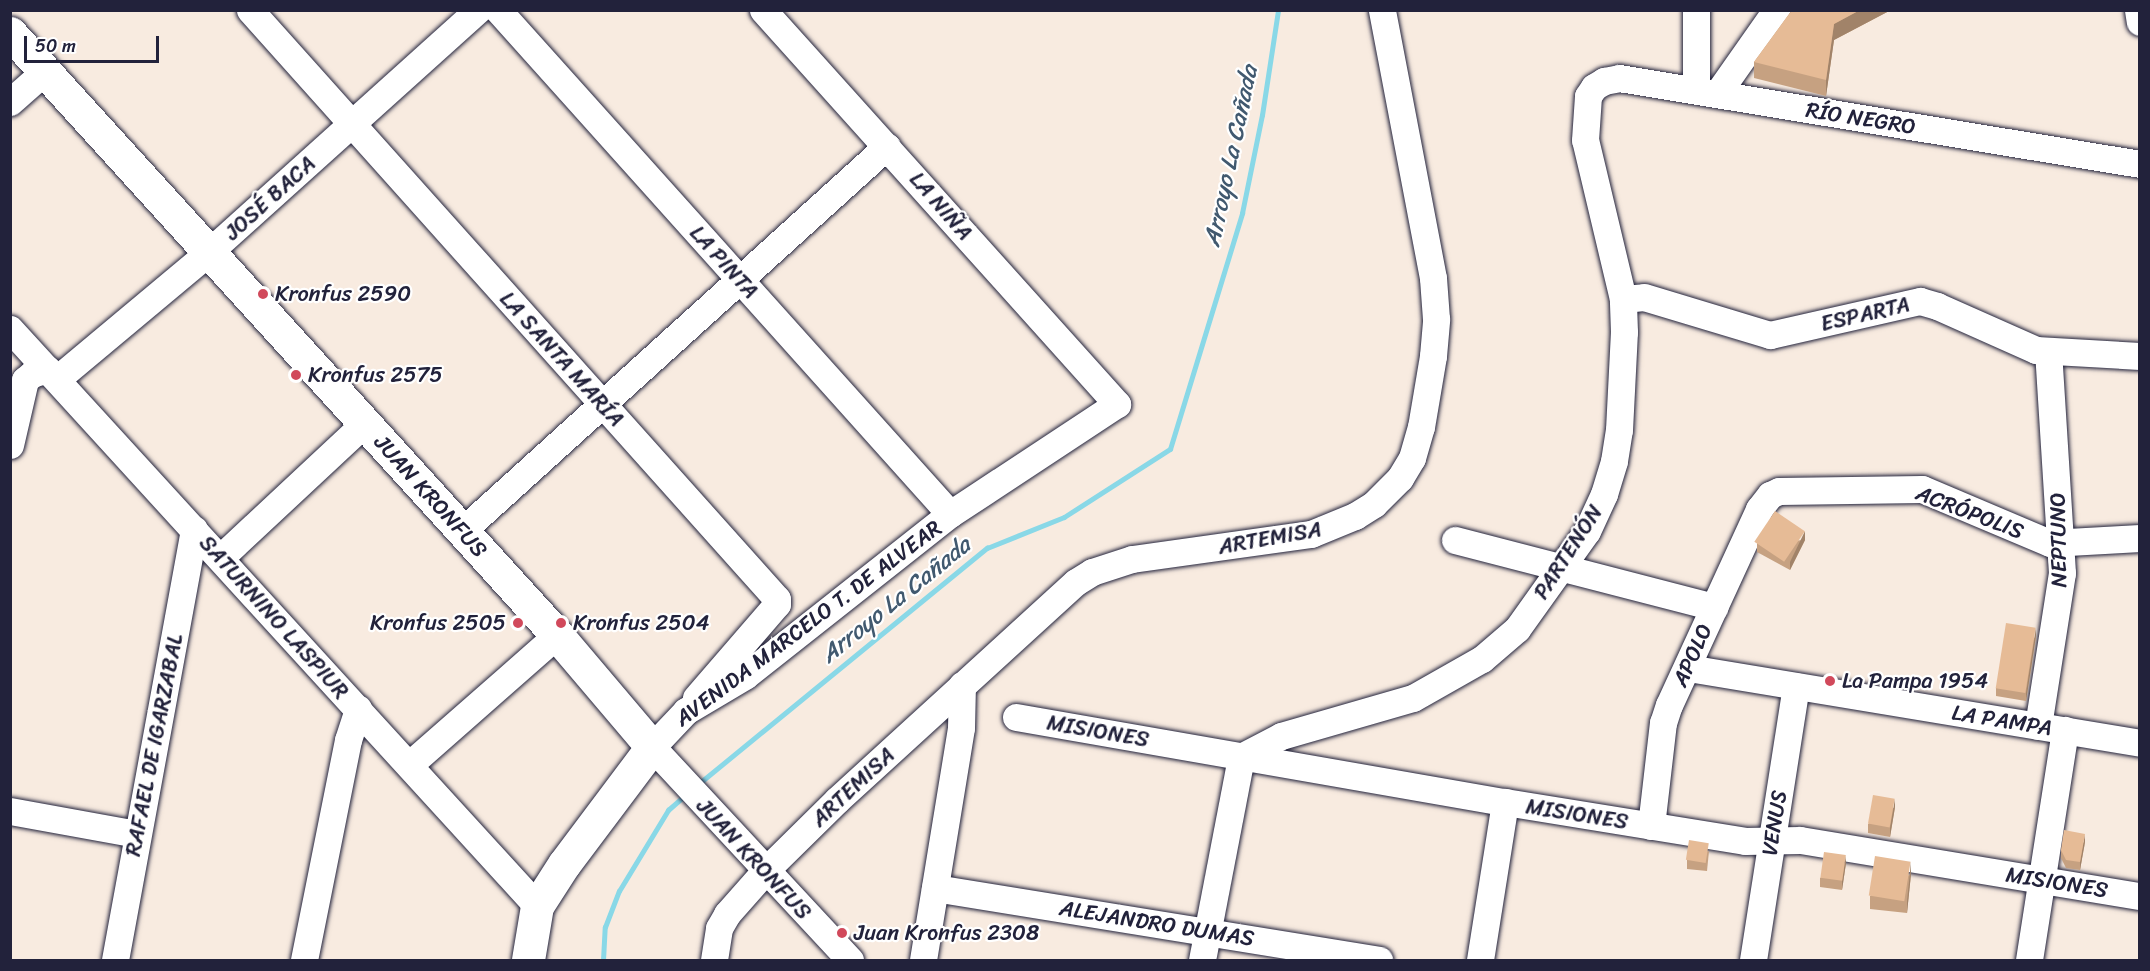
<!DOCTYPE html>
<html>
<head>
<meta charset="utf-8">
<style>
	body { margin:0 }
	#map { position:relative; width:2150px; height:971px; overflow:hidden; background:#f8ebe0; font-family:Sriracha,sans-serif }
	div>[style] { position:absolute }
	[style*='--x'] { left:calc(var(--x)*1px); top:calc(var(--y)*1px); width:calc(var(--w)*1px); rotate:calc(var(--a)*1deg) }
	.stream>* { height:5px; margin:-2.5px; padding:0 2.5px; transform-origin:2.5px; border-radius:2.5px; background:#89d8e7 }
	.roads { filter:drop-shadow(0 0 2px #22223b) drop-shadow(0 0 2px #22223b) }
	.minor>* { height:27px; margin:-13.5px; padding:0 13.5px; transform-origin:13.5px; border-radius:13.5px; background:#fff }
	.major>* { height:33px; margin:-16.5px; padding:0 16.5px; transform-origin:16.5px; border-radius:16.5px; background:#fff }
	.wall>* { inset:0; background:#c6a181 }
	.shaded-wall>* { inset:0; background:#a18369 }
	.building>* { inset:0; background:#e6bb96; transform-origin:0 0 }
	.dots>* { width:16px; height:16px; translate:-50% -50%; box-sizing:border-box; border:3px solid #fff; border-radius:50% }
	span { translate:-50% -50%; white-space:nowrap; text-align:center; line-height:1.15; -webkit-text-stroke:4.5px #fff; paint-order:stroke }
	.street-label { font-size:22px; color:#22223b }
	.poi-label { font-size:22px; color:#22223b }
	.left { translate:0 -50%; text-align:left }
	.right { translate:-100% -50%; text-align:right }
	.water-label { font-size:24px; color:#41596f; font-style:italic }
	.frame { position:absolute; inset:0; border:12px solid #22223b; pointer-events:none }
	.scale { position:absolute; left:24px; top:36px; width:135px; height:27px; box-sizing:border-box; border:3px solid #22223b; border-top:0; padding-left:8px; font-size:18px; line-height:21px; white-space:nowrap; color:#22223b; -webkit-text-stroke:4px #fff; paint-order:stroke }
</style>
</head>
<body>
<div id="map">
	<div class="stream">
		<i style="--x:697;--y:785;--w:375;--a:-39.3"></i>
		<i style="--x:987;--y:548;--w:83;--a:-21.9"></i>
		<i style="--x:1064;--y:517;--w:126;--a:-32.7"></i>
		<i style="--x:1170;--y:449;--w:247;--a:-73"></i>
		<i style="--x:1242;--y:213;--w:100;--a:-78.5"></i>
		<i style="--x:1262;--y:115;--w:106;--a:-81.3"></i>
		<i style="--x:603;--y:960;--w:33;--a:-87"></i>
		<i style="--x:605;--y:927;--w:39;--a:-69"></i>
		<i style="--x:619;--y:891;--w:95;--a:-58.8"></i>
		<i style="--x:668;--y:810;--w:23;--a:-41"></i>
	</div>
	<div class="roads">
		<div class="minor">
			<i style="--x:250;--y:10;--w:790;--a:48.18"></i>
			<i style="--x:777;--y:599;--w:5;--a:90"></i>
			<i style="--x:777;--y:604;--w:124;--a:130.8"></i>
			<i style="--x:498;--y:10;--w:677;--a:48.11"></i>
			<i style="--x:763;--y:10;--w:530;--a:48.06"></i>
			<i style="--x:1117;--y:404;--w:200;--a:146.6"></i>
			<i style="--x:950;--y:514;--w:261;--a:141.7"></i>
			<i style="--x:745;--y:676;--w:69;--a:149.3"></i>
			<i style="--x:686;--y:711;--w:50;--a:133.4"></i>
			<i style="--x:652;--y:747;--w:291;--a:47.1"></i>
			<i style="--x:2138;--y:10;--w:12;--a:81"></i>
			<i style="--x:1696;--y:90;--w:80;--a:-90"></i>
			<i style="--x:1717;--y:94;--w:103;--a:-54.9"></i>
			<i style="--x:10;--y:102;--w:47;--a:-41.5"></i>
			<i style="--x:1623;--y:299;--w:21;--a:-5"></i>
			<i style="--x:1644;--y:297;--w:132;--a:16.8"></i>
			<i style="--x:1770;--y:335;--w:154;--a:-12.8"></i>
			<i style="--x:1920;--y:301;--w:18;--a:16"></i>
			<i style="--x:1937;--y:306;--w:108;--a:24"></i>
			<i style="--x:2036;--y:350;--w:104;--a:3.3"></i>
			<i style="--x:10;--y:329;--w:781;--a:47.59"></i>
			<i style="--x:57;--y:379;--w:198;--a:-39.9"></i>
			<i style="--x:209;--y:252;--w:362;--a:-42"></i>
			<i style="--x:10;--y:445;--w:67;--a:-77"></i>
			<i style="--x:25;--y:380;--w:9;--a:-41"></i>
			<i style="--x:32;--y:374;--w:16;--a:-18"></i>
			<i style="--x:462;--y:531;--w:573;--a:-42.17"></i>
			<i style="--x:1455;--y:540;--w:268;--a:14.5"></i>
			<i style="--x:220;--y:558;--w:198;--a:-43"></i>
			<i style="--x:1688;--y:668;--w:458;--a:9.4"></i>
			<i style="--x:1016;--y:717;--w:496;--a:9.9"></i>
			<i style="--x:1505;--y:802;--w:243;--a:9.2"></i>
			<i style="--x:1745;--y:841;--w:55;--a:-1"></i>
			<i style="--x:1800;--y:840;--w:345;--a:9.4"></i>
			<i style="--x:2038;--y:726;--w:155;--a:-81.1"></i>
			<i style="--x:2062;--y:573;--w:220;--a:-93.6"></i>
			<i style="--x:1241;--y:757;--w:45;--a:-27.7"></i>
			<i style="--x:1281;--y:736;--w:137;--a:-16.1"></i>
			<i style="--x:1413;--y:698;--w:79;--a:-29.5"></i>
			<i style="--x:1482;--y:659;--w:46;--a:-40.6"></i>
			<i style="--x:1517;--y:629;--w:120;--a:-54.5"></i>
			<i style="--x:1587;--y:531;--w:41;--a:-65.3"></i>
			<i style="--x:1604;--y:494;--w:34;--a:-73"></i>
			<i style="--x:1614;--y:461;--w:31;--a:-81"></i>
			<i style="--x:1619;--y:430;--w:98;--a:-87.1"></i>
			<i style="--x:1624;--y:332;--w:33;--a:-92"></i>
			<i style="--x:1623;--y:299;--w:163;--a:-103.4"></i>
			<i style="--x:1585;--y:140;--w:44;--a:-86.1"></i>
			<i style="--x:1588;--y:96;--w:11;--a:-56"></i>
			<i style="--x:1594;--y:87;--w:12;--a:-31"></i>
			<i style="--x:1604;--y:81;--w:15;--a:-11"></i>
			<i style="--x:1619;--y:78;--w:528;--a:9.37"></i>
			<i style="--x:409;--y:765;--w:197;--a:-41.3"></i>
			<i style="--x:10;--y:811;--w:129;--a:10.3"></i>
			<i style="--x:1651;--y:826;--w:104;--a:-83.4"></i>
			<i style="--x:1663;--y:723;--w:19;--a:-72"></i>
			<i style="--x:1669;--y:705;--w:216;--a:-65.3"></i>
			<i style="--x:1759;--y:509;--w:18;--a:-52"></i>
			<i style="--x:1770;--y:495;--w:10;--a:-24"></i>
			<i style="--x:1779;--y:491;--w:143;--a:-0.8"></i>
			<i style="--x:1922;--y:489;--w:139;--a:22.9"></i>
			<i style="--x:2050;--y:543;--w:90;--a:-3.2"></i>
			<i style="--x:935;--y:888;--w:450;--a:9.2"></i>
			<i style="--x:115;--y:960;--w:438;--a:-79.6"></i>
			<i style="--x:304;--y:960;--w:224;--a:-78.7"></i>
			<i style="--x:348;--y:740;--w:33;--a:-72"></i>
			<i style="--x:714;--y:960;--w:32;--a:-81"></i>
			<i style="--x:719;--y:928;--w:16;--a:-60"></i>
			<i style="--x:727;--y:914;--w:57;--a:-48.5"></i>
			<i style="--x:765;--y:871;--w:101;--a:-44.6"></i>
			<i style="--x:837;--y:800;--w:323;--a:-42.4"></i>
			<i style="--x:1076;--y:582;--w:19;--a:-32"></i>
			<i style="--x:1092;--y:572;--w:42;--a:-18"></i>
			<i style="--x:1132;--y:559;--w:181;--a:-8"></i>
			<i style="--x:1311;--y:534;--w:48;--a:-22.2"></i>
			<i style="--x:1355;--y:516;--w:22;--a:-32"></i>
			<i style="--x:1374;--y:504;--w:37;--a:-45"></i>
			<i style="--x:1400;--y:478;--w:23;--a:-59"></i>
			<i style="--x:1412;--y:458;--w:32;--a:-74"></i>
			<i style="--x:1421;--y:427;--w:72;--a:-80.4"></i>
			<i style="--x:1433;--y:356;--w:37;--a:-85"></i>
			<i style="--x:1436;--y:319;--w:41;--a:-94.2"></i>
			<i style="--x:1433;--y:278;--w:273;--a:-100.8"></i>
			<i style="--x:923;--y:960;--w:235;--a:-80.7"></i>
			<i style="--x:961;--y:728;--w:43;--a:-88.7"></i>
			<i style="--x:1202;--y:960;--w:207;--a:-79.1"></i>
			<i style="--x:1480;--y:960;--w:160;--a:-81"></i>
			<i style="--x:1753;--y:960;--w:277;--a:-81.1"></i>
			<i style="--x:2029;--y:960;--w:233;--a:-81.1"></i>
		</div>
		<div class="major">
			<i style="--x:10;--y:33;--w:813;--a:47.74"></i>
			<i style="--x:557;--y:635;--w:147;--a:49.7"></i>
			<i style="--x:652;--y:747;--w:146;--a:126.9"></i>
			<i style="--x:564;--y:864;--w:50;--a:122.7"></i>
			<i style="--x:537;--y:906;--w:55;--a:99.5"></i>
		</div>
	</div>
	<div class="wall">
		<i style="clip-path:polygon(1792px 10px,1891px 10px,1834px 40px,1826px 96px,1754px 78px,1754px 62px)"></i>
		<i style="clip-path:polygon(1805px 540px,1790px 570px,1757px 552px,1757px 543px)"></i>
		<i style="clip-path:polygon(2036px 636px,2026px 701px,1996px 696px,1996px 688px)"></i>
		<i style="clip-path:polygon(1895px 807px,1890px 837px,1868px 833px,1868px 824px)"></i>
		<i style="clip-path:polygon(2085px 842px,2080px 870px,2066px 868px,2061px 858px,2061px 850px)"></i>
		<i style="clip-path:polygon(1709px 851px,1707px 871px,1687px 869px,1687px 860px)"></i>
		<i style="clip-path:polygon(1846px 863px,1842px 890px,1820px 887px,1820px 878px)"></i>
		<i style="clip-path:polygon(1911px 874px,1907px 913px,1870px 909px,1870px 896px)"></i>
	</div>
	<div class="shaded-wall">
		<i style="clip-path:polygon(1860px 10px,1891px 10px,1834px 40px,1826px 96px,1826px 80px,1834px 24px)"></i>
		<i style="clip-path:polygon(1805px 531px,1805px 540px,1790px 570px,1790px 562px)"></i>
		<i style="clip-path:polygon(2036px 628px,2036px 636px,2026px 701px,2026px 693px)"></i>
		<i style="clip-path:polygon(1895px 799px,1895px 807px,1890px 837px,1890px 828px)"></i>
		<i style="clip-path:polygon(2085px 834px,2085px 842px,2080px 870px,2080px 862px)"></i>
		<i style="clip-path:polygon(1846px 855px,1846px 863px,1842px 890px,1842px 881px)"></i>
		<i style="clip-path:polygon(1911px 862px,1911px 874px,1907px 913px,1907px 901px)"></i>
	</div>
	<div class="building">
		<i style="clip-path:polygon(1792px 10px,1860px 10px,1834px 24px,1826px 80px,1754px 62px)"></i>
		<i style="left:1775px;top:511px;width:36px;height:37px;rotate:34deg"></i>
		<i style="left:2006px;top:623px;width:30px;height:66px;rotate:9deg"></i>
		<i style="left:1873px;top:795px;width:22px;height:29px;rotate:10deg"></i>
		<i style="clip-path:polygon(2064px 830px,2085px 834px,2080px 862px,2066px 860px,2061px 850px)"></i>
		<i style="left:1689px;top:840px;width:20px;height:20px;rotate:9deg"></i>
		<i style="left:1824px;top:852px;width:22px;height:26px;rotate:8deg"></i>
		<i style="left:1875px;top:856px;width:36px;height:40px;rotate:9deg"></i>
	</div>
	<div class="dots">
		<i style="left:263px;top:294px;background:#d1495b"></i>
		<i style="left:296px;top:375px;background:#d1495b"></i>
		<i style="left:518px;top:623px;background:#d1495b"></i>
		<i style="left:561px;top:623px;background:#d1495b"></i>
		<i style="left:1830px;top:681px;background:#d1495b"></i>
		<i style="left:842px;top:933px;background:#d1495b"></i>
	</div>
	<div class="street-label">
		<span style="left:1861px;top:118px;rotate:9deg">RÍO NEGRO</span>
		<span style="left:270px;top:198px;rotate:-42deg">JOSÉ BACA</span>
		<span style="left:941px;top:206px;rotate:49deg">LA NIÑA</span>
		<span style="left:724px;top:262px;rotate:48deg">LA PINTA</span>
		<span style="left:1865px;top:314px;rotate:-13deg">ESPARTA</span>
		<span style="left:562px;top:359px;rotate:48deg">LA SANTA MARÍA</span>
		<span style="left:431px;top:496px;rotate:48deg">JUAN KRONFUS</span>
		<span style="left:1970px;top:512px;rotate:21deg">ACRÓPOLIS</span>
		<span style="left:1270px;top:538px;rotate:-10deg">ARTEMISA</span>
		<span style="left:2058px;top:540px;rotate:-91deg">NEPTUNO</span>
		<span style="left:1568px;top:552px;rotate:-57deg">PARTENÓN</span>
		<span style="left:274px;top:617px;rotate:48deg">SATURNINO LASPIUR</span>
		<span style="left:808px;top:623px;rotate:-37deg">AVENIDA MARCELO T. DE ALVEAR</span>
		<span style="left:1692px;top:655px;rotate:-66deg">APOLO</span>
		<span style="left:2002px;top:720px;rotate:9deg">LA PAMPA</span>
		<span style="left:1098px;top:731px;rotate:10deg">MISIONES</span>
		<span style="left:154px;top:745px;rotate:-79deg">RAFAEL DE IGARZABAL</span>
		<span style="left:853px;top:787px;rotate:-43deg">ARTEMISA</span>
		<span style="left:1577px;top:814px;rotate:9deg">MISIONES</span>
		<span style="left:1774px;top:823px;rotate:-81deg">VENUS</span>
		<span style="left:754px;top:859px;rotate:47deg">JUAN KRONFUS</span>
		<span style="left:2057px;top:882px;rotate:9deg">MISIONES</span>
		<span style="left:1157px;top:923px;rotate:9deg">ALEJANDRO DUMAS</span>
	</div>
	<div class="poi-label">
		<span class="left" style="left:275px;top:294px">Kronfus 2590</span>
		<span class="left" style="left:308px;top:375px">Kronfus 2575</span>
		<span class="right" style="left:506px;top:623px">Kronfus 2505</span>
		<span class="left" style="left:573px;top:623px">Kronfus 2504</span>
		<span class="left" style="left:1842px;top:681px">La Pampa 1954</span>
		<span class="left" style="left:854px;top:933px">Juan Kronfus 2308</span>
	</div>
	<div class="water-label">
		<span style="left:1231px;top:156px;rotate:-78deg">Arroyo La Cañada</span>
		<span style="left:896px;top:600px;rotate:-39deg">Arroyo La Cañada</span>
	</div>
	<div class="frame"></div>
	<div class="scale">50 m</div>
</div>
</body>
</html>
